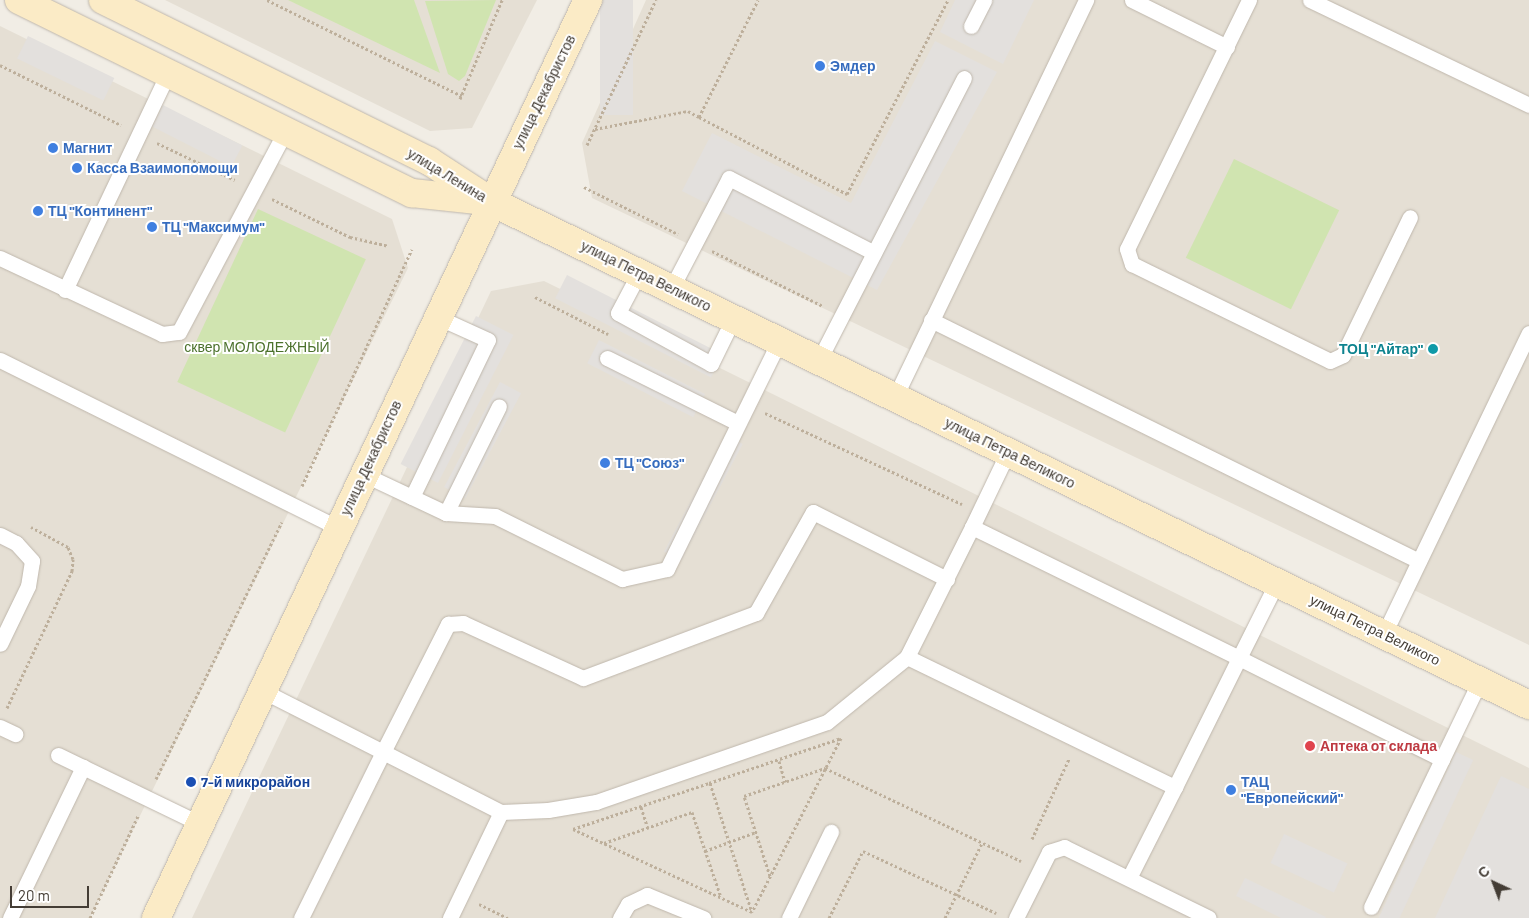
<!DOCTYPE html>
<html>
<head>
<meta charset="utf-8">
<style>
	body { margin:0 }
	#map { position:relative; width:1529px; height:918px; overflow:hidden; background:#f1ede5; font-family:Barlow,sans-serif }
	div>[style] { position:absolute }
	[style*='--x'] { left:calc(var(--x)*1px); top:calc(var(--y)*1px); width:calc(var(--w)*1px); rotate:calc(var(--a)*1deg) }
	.residential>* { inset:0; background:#e5dfd4 }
	.green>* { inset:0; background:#d0e4b0; transform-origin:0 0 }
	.parking>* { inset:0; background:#e3e0dd; transform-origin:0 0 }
	.path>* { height:3px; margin-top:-1.5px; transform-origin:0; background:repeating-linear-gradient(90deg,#bdaf9b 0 2.5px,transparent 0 5px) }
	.roads { filter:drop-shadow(0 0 1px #bfb7ac) drop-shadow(0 0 1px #bfb7ac) }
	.lane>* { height:15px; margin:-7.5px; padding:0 7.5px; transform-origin:7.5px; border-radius:7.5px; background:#fff }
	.secondary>* { height:28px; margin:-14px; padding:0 14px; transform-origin:14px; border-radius:14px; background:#fbebc6 }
	.dots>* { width:14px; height:14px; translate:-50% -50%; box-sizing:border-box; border:2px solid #fff; border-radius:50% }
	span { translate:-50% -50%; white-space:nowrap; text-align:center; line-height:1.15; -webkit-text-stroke:4px #fff; paint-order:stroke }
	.shop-label { font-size:14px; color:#366cbe; font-weight:700 }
	.left { translate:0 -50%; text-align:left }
	.street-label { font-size:14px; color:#443d35 }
	.park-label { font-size:14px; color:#4b712c }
	.culture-label { font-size:14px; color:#0d838f; font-weight:700 }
	.right { translate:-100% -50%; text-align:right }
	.health-label { font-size:14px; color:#be3a42; font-weight:700 }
	.transit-label { font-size:14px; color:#164399; font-weight:700 }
	.north { position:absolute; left:1469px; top:858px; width:50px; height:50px; -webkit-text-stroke:4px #fff; paint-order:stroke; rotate:317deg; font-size:14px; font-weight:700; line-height:20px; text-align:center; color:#443d35 }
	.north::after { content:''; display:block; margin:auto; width:18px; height:22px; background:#443d35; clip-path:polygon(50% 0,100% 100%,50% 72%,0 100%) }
	.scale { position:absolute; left:10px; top:886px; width:79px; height:22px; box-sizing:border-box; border:2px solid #443d35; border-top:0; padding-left:6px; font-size:15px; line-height:18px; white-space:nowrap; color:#443d35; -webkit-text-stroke:4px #fff; paint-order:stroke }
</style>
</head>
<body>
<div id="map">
	<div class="residential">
		<i style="clip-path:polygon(165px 0,537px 0,472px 128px,430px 131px)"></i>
		<i style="clip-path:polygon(646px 0,1529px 0,1529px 645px,592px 198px,582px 143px)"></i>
		<i style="clip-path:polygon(0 26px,392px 219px,408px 268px,90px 918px,0 918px)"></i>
		<i style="clip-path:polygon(544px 281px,1529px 768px,1529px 918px,192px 918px,491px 291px)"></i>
	</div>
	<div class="green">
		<i style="clip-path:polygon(288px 0,414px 0,440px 73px)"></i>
		<i style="clip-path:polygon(496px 0,465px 76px,459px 81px,448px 74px,425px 1px)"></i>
		<i style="left:1234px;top:159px;width:117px;height:110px;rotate:26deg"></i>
		<i style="left:258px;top:209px;width:119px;height:191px;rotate:25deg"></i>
	</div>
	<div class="parking">
		<i style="left:600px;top:0;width:33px;height:115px"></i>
		<i style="clip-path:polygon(955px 0,1034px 0,1003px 64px,940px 32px)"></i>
		<i style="left:28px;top:36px;width:96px;height:25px;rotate:26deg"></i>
		<i style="clip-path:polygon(935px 41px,997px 72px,877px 290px,682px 191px,712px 133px,851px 203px)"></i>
		<i style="left:163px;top:105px;width:89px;height:24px;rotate:27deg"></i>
		<i style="left:567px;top:275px;width:175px;height:26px;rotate:27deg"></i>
		<i style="left:476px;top:316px;width:42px;height:166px;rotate:27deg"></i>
		<i style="left:599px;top:340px;width:119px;height:26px;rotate:27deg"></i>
		<i style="left:500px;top:382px;width:24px;height:119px;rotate:28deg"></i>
		<i style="left:726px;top:435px;width:19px;height:132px;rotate:28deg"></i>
		<i style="left:1456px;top:752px;width:19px;height:184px;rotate:25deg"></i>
		<i style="clip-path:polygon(1501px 776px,1529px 789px,1529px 918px,1435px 918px)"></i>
		<i style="left:1284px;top:834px;width:70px;height:32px;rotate:25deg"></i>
		<i style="clip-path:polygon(1245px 878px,1326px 917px,1325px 918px,1281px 918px,1236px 896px)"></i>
	</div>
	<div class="path">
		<i style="--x:267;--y:0;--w:217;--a:26.2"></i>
		<i style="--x:0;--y:65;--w:135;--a:26.4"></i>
		<i style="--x:460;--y:99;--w:108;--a:-67"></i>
		<i style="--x:699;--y:117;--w:167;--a:27.5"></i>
		<i style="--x:847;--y:194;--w:219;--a:-62.5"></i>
		<i style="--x:595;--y:129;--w:95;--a:-11"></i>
		<i style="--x:688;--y:111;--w:13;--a:29"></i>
		<i style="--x:699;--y:117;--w:131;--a:-63.2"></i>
		<i style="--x:157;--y:143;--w:86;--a:25.4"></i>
		<i style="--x:587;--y:145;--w:161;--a:-64.6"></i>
		<i style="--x:584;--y:187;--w:105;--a:26.6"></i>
		<i style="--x:272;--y:199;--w:87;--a:26"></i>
		<i style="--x:350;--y:237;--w:39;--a:13"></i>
		<i style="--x:712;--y:251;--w:124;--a:26.4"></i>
		<i style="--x:535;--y:297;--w:82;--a:26.9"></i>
		<i style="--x:765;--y:413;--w:217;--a:24.8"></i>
		<i style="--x:302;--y:486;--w:261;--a:-65.1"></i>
		<i style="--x:7;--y:708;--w:152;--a:-64.6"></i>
		<i style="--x:72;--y:571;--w:12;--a:-85"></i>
		<i style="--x:73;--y:559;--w:13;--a:-113"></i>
		<i style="--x:68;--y:547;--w:42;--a:-151.6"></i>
		<i style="--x:841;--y:738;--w:195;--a:117.1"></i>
		<i style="--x:752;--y:912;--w:197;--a:-155.1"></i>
		<i style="--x:573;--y:829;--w:144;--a:-18.7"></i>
		<i style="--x:709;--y:783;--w:139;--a:-18.8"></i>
		<i style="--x:779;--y:761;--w:22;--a:74"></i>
		<i style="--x:156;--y:779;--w:286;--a:-63.9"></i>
		<i style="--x:710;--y:783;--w:136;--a:72"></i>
		<i style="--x:641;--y:807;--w:22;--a:72"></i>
		<i style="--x:1032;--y:839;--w:88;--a:-65.2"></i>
		<i style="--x:604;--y:843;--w:93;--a:-19.4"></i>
		<i style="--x:692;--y:812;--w:90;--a:71.2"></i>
		<i style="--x:705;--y:851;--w:54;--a:-20.4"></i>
		<i style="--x:770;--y:876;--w:84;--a:-108"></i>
		<i style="--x:744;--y:796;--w:86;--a:-19.1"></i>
		<i style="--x:825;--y:768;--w:217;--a:25.4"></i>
		<i style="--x:479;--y:904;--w:32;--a:26"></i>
		<i style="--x:90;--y:918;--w:113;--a:-64.8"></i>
		<i style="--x:829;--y:918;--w:75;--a:-63.1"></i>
		<i style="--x:863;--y:851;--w:147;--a:25"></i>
		<i style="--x:945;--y:918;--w:84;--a:-63.7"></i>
	</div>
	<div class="roads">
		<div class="lane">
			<i style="--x:1132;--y:0;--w:106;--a:26.3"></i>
			<i style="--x:1249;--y:0;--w:277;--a:116.1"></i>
			<i style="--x:1127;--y:249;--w:16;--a:72"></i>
			<i style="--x:1132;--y:264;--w:220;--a:26.1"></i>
			<i style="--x:1330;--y:361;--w:14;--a:-25"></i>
			<i style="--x:1343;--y:355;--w:153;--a:-64.1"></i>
			<i style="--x:1310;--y:0;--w:243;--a:25.6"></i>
			<i style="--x:971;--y:26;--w:29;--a:-63"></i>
			<i style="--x:0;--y:258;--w:179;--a:25.1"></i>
			<i style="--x:162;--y:334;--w:17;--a:-7"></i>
			<i style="--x:179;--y:332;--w:226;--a:-62.1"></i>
			<i style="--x:639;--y:273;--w:45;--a:117.7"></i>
			<i style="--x:618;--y:313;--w:106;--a:28.7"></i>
			<i style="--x:711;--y:364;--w:50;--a:-63.9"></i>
			<i style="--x:671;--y:289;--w:125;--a:-62.4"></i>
			<i style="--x:729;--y:178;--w:163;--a:27.3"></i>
			<i style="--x:65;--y:290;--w:238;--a:-64.6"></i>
			<i style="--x:931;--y:320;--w:544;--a:26.28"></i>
			<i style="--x:607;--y:358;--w:146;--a:26.4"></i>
			<i style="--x:0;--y:360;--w:378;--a:26.4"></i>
			<i style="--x:819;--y:360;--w:317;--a:-62.8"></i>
			<i style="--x:895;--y:397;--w:441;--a:-64.3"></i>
			<i style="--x:1008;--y:452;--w:83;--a:115.6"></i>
			<i style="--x:972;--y:527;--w:297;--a:26.1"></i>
			<i style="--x:1239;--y:658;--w:85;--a:-63.4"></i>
			<i style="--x:363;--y:474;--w:92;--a:25.2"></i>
			<i style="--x:446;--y:513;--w:49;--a:3.5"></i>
			<i style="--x:495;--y:516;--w:142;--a:26.4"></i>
			<i style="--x:622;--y:579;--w:46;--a:-12.5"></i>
			<i style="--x:667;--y:569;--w:254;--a:-63.8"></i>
			<i style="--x:412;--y:497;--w:174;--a:-64.2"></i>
			<i style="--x:488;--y:340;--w:56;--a:-155.7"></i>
			<i style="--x:446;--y:513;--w:119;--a:-63.6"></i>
			<i style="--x:972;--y:527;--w:145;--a:116.6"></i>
			<i style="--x:907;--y:657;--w:298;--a:25.9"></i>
			<i style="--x:1175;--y:787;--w:144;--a:-63.6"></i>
			<i style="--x:1239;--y:658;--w:227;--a:26.5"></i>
			<i style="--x:0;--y:535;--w:18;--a:27"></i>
			<i style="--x:16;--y:543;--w:24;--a:48"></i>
			<i style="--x:32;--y:561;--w:25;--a:99"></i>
			<i style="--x:28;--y:586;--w:64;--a:115.8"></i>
			<i style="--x:1384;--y:634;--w:334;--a:-64.3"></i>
			<i style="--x:263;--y:691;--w:135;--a:26.9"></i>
			<i style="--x:383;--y:752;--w:144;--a:-63.1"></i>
			<i style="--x:448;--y:624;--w:15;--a:-4"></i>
			<i style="--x:463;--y:623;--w:132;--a:24.6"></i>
			<i style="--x:583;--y:678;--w:185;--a:-20.6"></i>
			<i style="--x:756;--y:613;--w:116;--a:-60.6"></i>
			<i style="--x:813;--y:512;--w:150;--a:26.6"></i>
			<i style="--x:0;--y:727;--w:17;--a:25"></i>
			<i style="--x:58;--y:755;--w:159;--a:25.8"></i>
			<i style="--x:501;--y:812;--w:47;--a:-2.4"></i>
			<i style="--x:548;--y:810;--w:49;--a:-9.5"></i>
			<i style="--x:596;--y:802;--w:244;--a:-19.1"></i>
			<i style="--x:827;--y:722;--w:103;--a:-39.1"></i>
			<i style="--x:1129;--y:878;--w:102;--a:-63.2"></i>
			<i style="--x:1371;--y:907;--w:251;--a:-64.3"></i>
			<i style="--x:10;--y:918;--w:168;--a:-64.2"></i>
			<i style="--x:301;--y:918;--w:185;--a:-63.7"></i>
			<i style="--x:383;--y:752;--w:132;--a:27"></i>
			<i style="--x:501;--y:812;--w:118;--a:115.7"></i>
			<i style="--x:620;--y:918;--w:16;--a:-60"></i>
			<i style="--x:628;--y:904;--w:21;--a:-25"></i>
			<i style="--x:647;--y:895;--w:61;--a:22.3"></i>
			<i style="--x:789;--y:918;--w:96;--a:-64"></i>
			<i style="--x:1016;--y:918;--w:74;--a:-63.4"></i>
			<i style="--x:1049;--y:852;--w:16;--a:-18"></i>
			<i style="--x:1064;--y:847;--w:161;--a:26.1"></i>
		</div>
		<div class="secondary">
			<i style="--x:19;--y:0;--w:438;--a:26.2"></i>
			<i style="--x:412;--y:193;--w:75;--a:6.1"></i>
			<i style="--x:103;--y:0;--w:364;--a:26.3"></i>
			<i style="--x:429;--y:161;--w:75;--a:33.1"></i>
			<i style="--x:492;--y:202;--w:1153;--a:25.88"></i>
			<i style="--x:156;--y:918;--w:1015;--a:-64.8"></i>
		</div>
	</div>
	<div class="dots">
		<i style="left:820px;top:66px;background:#3f7fe0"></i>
		<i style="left:53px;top:148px;background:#3f7fe0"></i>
		<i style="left:77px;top:168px;background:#3f7fe0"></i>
		<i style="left:38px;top:211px;background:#3f7fe0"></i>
		<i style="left:152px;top:227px;background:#3f7fe0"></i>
		<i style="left:1433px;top:349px;background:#0f9aa8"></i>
		<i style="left:605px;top:463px;background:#3f7fe0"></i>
		<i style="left:1310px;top:746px;background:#e0444e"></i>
		<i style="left:191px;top:782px;background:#1a4fb4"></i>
		<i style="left:1231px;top:790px;background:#3f7fe0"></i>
	</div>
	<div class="shop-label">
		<span class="left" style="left:830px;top:66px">Эмдер</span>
		<span class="left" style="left:63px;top:148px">Магнит</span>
		<span class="left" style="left:87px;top:168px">Касса Взаимопомощи</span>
		<span class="left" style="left:48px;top:211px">ТЦ "Континент"</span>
		<span class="left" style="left:162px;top:227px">ТЦ "Максимум"</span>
		<span class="left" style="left:615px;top:463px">ТЦ "Союз"</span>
		<span class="left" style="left:1241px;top:790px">ТАЦ<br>"Европейский"</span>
	</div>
	<div class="street-label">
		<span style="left:544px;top:92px;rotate:-64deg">улица Декабристов</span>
		<span style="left:447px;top:175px;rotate:31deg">улица Ленина</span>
		<span style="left:646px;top:276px;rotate:26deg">улица Петра Великого</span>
		<span style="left:1010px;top:453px;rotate:26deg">улица Петра Великого</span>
		<span style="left:371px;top:458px;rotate:-65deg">улица Декабристов</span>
		<span style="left:1375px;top:630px;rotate:26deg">улица Петра Великого</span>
	</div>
	<div class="park-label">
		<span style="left:257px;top:347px">сквер МОЛОДЕЖНЫЙ</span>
	</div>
	<div class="culture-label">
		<span class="right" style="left:1423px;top:349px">ТОЦ "Айтар"</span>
	</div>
	<div class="health-label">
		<span class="left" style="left:1320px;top:746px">Аптека от склада</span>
	</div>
	<div class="transit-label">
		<span class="left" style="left:201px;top:782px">7-й микрорайон</span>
	</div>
	<div class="north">С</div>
	<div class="scale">20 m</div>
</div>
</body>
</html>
